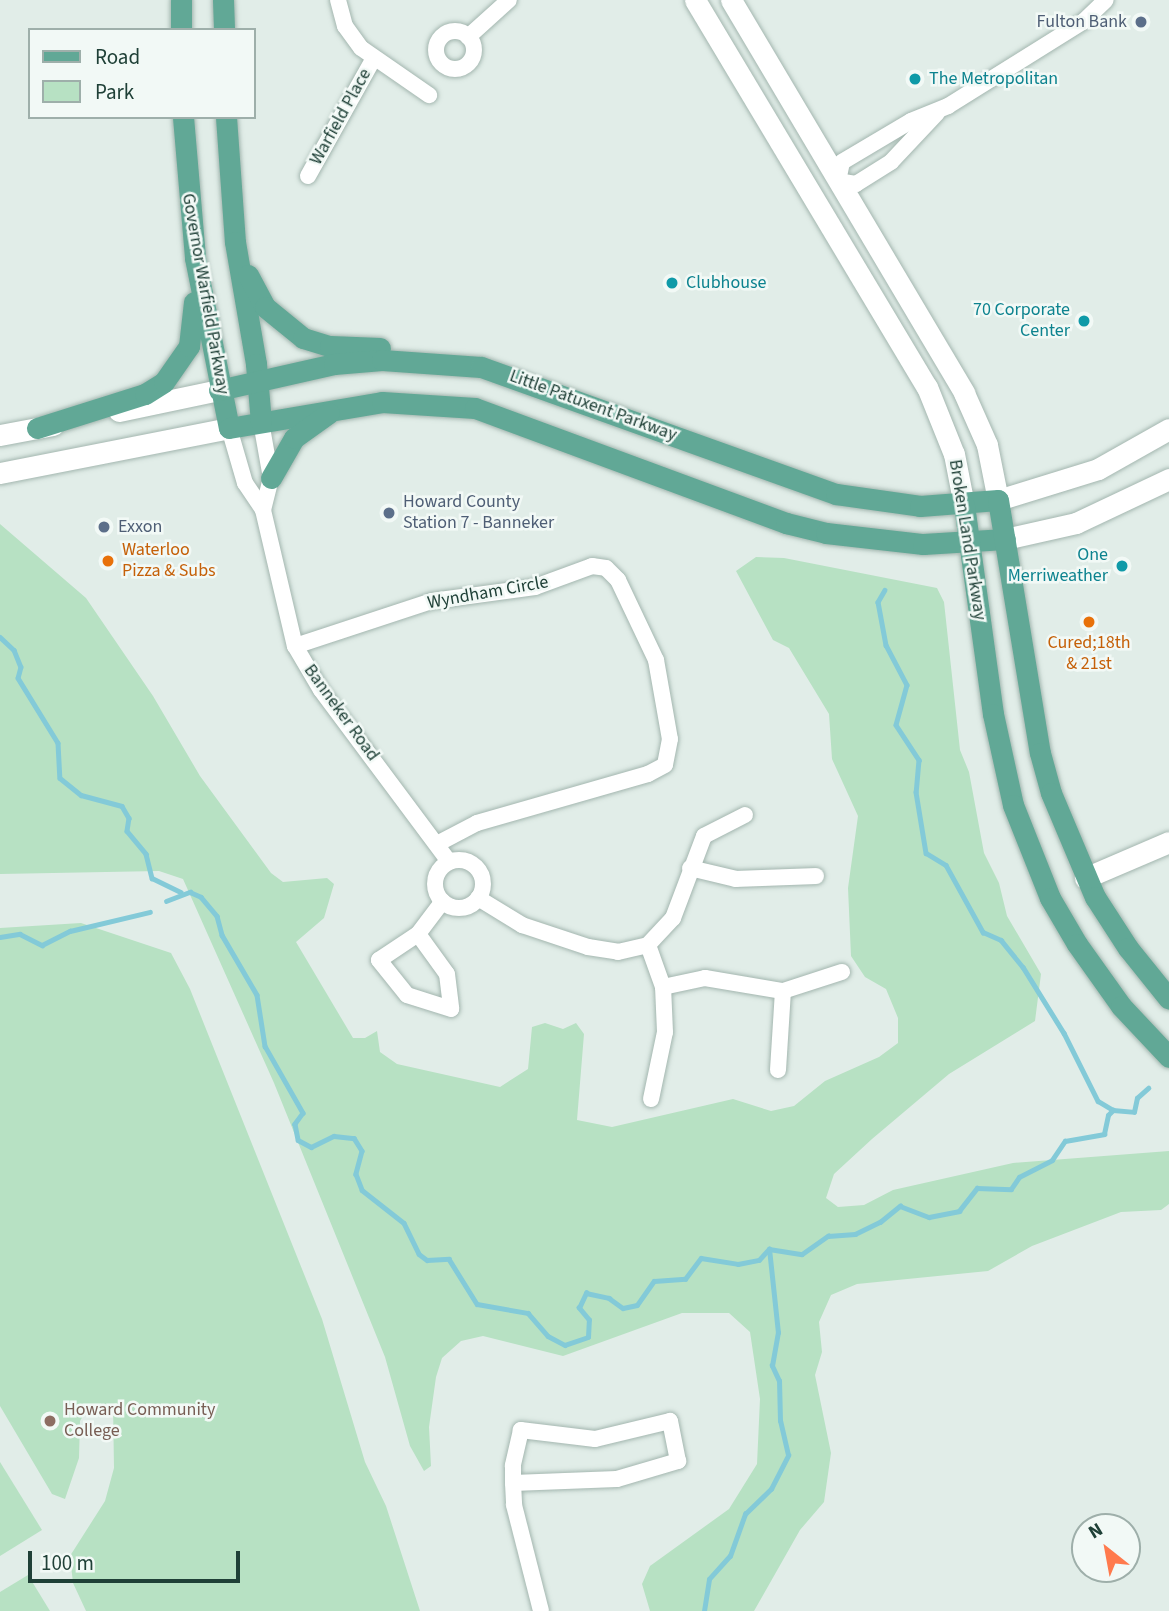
<!DOCTYPE html>
<html>
<head>
<meta charset="utf-8">
<style>
	body { margin:0 }
	#map { position:relative; width:1169px; height:1611px; overflow:hidden; background:#e1ede8; font-family:"Source Sans 3",sans-serif }
	div>[style] { position:absolute }
	[style*='--x'] { left:calc(var(--x)*1px); top:calc(var(--y)*1px); width:calc(var(--w)*1px); rotate:calc(var(--a)*1deg) }
	.green>* { inset:0; background:#b7e1c3 }
	.stream>* { height:4.5px; margin:-2.25px; padding:0 2.25px; transform-origin:2.25px; border-radius:2.25px; background:#83cad8 }
	.roads { filter:drop-shadow(0 0 2px #a3b6af) drop-shadow(0 0 2px #a3b6af) }
	.street>* { height:16px; margin:-8px; padding:0 8px; transform-origin:8px; border-radius:8px; background:#fff }
	.street>.ring { margin:-8px; padding:0; box-sizing:content-box; background:none; border:16px solid #fff; border-radius:50% }
	.secondary>* { height:21px; margin:-10.5px; padding:0 10.5px; transform-origin:10.5px; border-radius:10.5px; background:#fff }
	.primary>* { height:21px; margin:-10.5px; padding:0 10.5px; transform-origin:10.5px; border-radius:10.5px; background:#61a896 }
	.dots>* { width:19px; height:19px; translate:-50% -50%; box-sizing:border-box; border:4px solid #f2f9f6; border-radius:50% }
	span { translate:-50% -50%; white-space:nowrap; text-align:center; line-height:1.15; -webkit-text-stroke:5px #f2f9f6; paint-order:stroke }
	.service-label { font-size:18px; color:#4e5e75 }
	.right { translate:-100% -50%; text-align:right }
	.left { translate:0 -50%; text-align:left }
	.culture-label { font-size:18px; color:#0d838f }
	.street-label { font-size:18px; color:#1f4037 }
	.food-label { font-size:18px; color:#c56008 }
	.education-label { font-size:18px; color:#785e54 }
	.legend { position:absolute; left:28px; top:28px; width:228px; height:91px; box-sizing:border-box; background:#f2f9f6; border:2px solid #9eafaa; margin:0; padding:9px 12px; list-style:none; font-size:21px; color:#1f4037 }
	.legend li { display:flex; align-items:center; gap:14px; height:35px }
	.legend b { width:35px; border:2px solid #9eafaa }
	.north { position:absolute; left:1071px; top:1513px; width:70px; height:70px; box-sizing:border-box; background:#f2f9f6; border:2px solid #9eafaa; border-radius:50%; rotate:329deg; font-size:19px; font-weight:700; line-height:28px; text-align:center; color:#1f4037 }
	.north::after { content:''; display:block; margin:auto; width:24px; height:32px; background:#ff7a4d; clip-path:polygon(50% 0,100% 100%,50% 72%,0 100%) }
	.scale { position:absolute; left:28px; top:1551px; width:212px; height:32px; box-sizing:border-box; border:4px solid #1f4037; border-top:0; padding-left:9px; font-size:21px; line-height:24px; white-space:nowrap; color:#1f4037; -webkit-text-stroke:5px #f2f9f6; paint-order:stroke }
</style>
</head>
<body>
<div id="map">
	<div class="green">
		<i style="clip-path:polygon(0 524px,86px 598px,153px 696px,200px 776px,271px 873px,283px 882px,327px 878px,334px 884px,324px 918px,296px 942px,353px 1038px,365px 1038px,377px 1031px,380px 1052px,397px 1064px,500px 1087px,528px 1069px,532px 1027px,545px 1023px,563px 1029px,576px 1023px,584px 1034px,577px 1120px,612px 1127px,733px 1099px,771px 1111px,794px 1106px,825px 1081px,879px 1057px,898px 1043px,898px 1018px,886px 989px,865px 977px,851px 956px,848px 888px,858px 816px,832px 759px,829px 714px,789px 648px,773px 640px,736px 571px,756px 557px,784px 558px,937px 588px,944px 602px,960px 750px,969px 772px,984px 853px,999px 883px,1007px 916px,1041px 974px,1035px 1021px,949px 1074px,872px 1139px,834px 1174px,826px 1198px,838px 1207px,864px 1205px,893px 1190px,1013px 1163px,1169px 1151px,1169px 1204px,1161px 1210px,1121px 1212px,1032px 1246px,988px 1271px,857px 1284px,831px 1295px,819px 1322px,822px 1352px,815px 1375px,831px 1453px,824px 1502px,800px 1530px,754px 1611px,650px 1611px,642px 1584px,650px 1566px,729px 1509px,757px 1464px,760px 1399px,750px 1332px,729px 1313px,682px 1313px,563px 1356px,483px 1336px,461px 1341px,442px 1358px,436px 1377px,429px 1427px,431px 1466px,424px 1471px,410px 1446px,385px 1357px,274px 1083px,183px 879px,159px 871px,0 874px)"></i>
		<i style="clip-path:polygon(81px 923px,171px 953px,190px 989px,322px 1319px,365px 1462px,386px 1506px,420px 1611px,86px 1611px,73px 1583px,70px 1556px,105px 1501px,114px 1468px,113px 1405px,89px 1406px,80px 1421px,79px 1458px,65px 1499px,52px 1494px,0 1406px,0 928px)"></i>
		<i style="clip-path:polygon(0 1462px,42px 1530px,0 1556px)"></i>
		<i style="clip-path:polygon(28px 1575px,50px 1611px,0 1611px,0 1592px)"></i>
	</div>
	<div class="stream">
		<i style="--x:885;--y:590;--w:14;--a:120"></i>
		<i style="--x:878;--y:602;--w:44;--a:79.5"></i>
		<i style="--x:886;--y:645;--w:45;--a:62.3"></i>
		<i style="--x:907;--y:685;--w:41;--a:105.4"></i>
		<i style="--x:896;--y:725;--w:42;--a:56.7"></i>
		<i style="--x:919;--y:760;--w:32;--a:95"></i>
		<i style="--x:916;--y:792;--w:62;--a:80.7"></i>
		<i style="--x:926;--y:853;--w:23;--a:31"></i>
		<i style="--x:946;--y:865;--w:77;--a:61.1"></i>
		<i style="--x:983;--y:932;--w:20;--a:24"></i>
		<i style="--x:1001;--y:940;--w:35;--a:51"></i>
		<i style="--x:1023;--y:967;--w:78;--a:58.2"></i>
		<i style="--x:1064;--y:1033;--w:76;--a:63.4"></i>
		<i style="--x:1098;--y:1101;--w:17;--a:31"></i>
		<i style="--x:0;--y:637;--w:19;--a:43"></i>
		<i style="--x:14;--y:650;--w:18;--a:68"></i>
		<i style="--x:21;--y:667;--w:11;--a:105"></i>
		<i style="--x:18;--y:678;--w:76;--a:58.4"></i>
		<i style="--x:58;--y:743;--w:35;--a:87"></i>
		<i style="--x:60;--y:778;--w:27;--a:39"></i>
		<i style="--x:81;--y:795;--w:42;--a:15"></i>
		<i style="--x:122;--y:806;--w:14;--a:60"></i>
		<i style="--x:129;--y:818;--w:13;--a:99"></i>
		<i style="--x:127;--y:831;--w:30;--a:50"></i>
		<i style="--x:146;--y:854;--w:25;--a:76"></i>
		<i style="--x:152;--y:878;--w:32;--a:26"></i>
		<i style="--x:166;--y:901;--w:26;--a:-21"></i>
		<i style="--x:190;--y:892;--w:12;--a:24"></i>
		<i style="--x:201;--y:897;--w:25;--a:50"></i>
		<i style="--x:217;--y:916;--w:20;--a:75"></i>
		<i style="--x:222;--y:935;--w:69;--a:59.7"></i>
		<i style="--x:257;--y:995;--w:52;--a:81.1"></i>
		<i style="--x:265;--y:1046;--w:77;--a:60.4"></i>
		<i style="--x:303;--y:1113;--w:14;--a:126"></i>
		<i style="--x:295;--y:1124;--w:16;--a:79"></i>
		<i style="--x:298;--y:1140;--w:15;--a:28"></i>
		<i style="--x:311;--y:1147;--w:25;--a:-26"></i>
		<i style="--x:334;--y:1136;--w:20;--a:6"></i>
		<i style="--x:354;--y:1138;--w:15;--a:58"></i>
		<i style="--x:362;--y:1151;--w:24;--a:105"></i>
		<i style="--x:356;--y:1174;--w:17;--a:69"></i>
		<i style="--x:362;--y:1190;--w:53;--a:38.2"></i>
		<i style="--x:404;--y:1223;--w:34;--a:64"></i>
		<i style="--x:419;--y:1254;--w:10;--a:37"></i>
		<i style="--x:427;--y:1260;--w:22;--a:-3"></i>
		<i style="--x:449;--y:1259;--w:53;--a:58.1"></i>
		<i style="--x:477;--y:1304;--w:52;--a:10"></i>
		<i style="--x:528;--y:1313;--w:30;--a:49"></i>
		<i style="--x:548;--y:1336;--w:19;--a:28"></i>
		<i style="--x:565;--y:1345;--w:24;--a:-19"></i>
		<i style="--x:588;--y:1337;--w:17;--a:-87"></i>
		<i style="--x:589;--y:1320;--w:16;--a:-130"></i>
		<i style="--x:579;--y:1308;--w:17;--a:-65"></i>
		<i style="--x:586;--y:1293;--w:24;--a:12"></i>
		<i style="--x:609;--y:1298;--w:17;--a:36"></i>
		<i style="--x:623;--y:1308;--w:14;--a:-12"></i>
		<i style="--x:637;--y:1305;--w:29;--a:-55"></i>
		<i style="--x:654;--y:1281;--w:31;--a:-4"></i>
		<i style="--x:685;--y:1279;--w:26;--a:-53"></i>
		<i style="--x:701;--y:1258;--w:37;--a:9"></i>
		<i style="--x:738;--y:1264;--w:21;--a:-11"></i>
		<i style="--x:759;--y:1260;--w:15;--a:-48"></i>
		<i style="--x:769;--y:1249;--w:33;--a:9"></i>
		<i style="--x:802;--y:1254;--w:32;--a:-35"></i>
		<i style="--x:828;--y:1236;--w:27;--a:-4"></i>
		<i style="--x:855;--y:1234;--w:28;--a:-26"></i>
		<i style="--x:880;--y:1222;--w:26;--a:-39"></i>
		<i style="--x:900;--y:1206;--w:31;--a:21"></i>
		<i style="--x:929;--y:1217;--w:31;--a:-11"></i>
		<i style="--x:959;--y:1211;--w:29;--a:-52"></i>
		<i style="--x:977;--y:1188;--w:34;--a:2"></i>
		<i style="--x:1011;--y:1189;--w:14;--a:-56"></i>
		<i style="--x:1019;--y:1177;--w:37;--a:-27"></i>
		<i style="--x:1052;--y:1160;--w:23;--a:-56"></i>
		<i style="--x:1065;--y:1141;--w:40;--a:-10"></i>
		<i style="--x:1104;--y:1134;--w:19;--a:-78"></i>
		<i style="--x:1108;--y:1115;--w:7;--a:-45"></i>
		<i style="--x:1113;--y:1110;--w:21;--a:5"></i>
		<i style="--x:1134;--y:1112;--w:14;--a:-78"></i>
		<i style="--x:1137;--y:1098;--w:15;--a:-42"></i>
		<i style="--x:0;--y:937;--w:20;--a:-9"></i>
		<i style="--x:20;--y:934;--w:25;--a:27"></i>
		<i style="--x:42;--y:945;--w:31;--a:-27"></i>
		<i style="--x:70;--y:931;--w:82;--a:-13.4"></i>
		<i style="--x:704;--y:1611;--w:32;--a:-81"></i>
		<i style="--x:709;--y:1579;--w:31;--a:-48"></i>
		<i style="--x:730;--y:1556;--w:45;--a:-70.3"></i>
		<i style="--x:745;--y:1514;--w:36;--a:-44"></i>
		<i style="--x:771;--y:1489;--w:38;--a:-63"></i>
		<i style="--x:788;--y:1455;--w:35;--a:-103"></i>
		<i style="--x:780;--y:1421;--w:40;--a:-91.4"></i>
		<i style="--x:779;--y:1381;--w:17;--a:-115"></i>
		<i style="--x:772;--y:1366;--w:34;--a:-80"></i>
		<i style="--x:778;--y:1333;--w:84;--a:-96.1"></i>
	</div>
	<div class="roads">
		<div class="street">
			<i style="--x:338;--y:0;--w:27;--a:75"></i>
			<i style="--x:345;--y:26;--w:27;--a:54"></i>
			<i style="--x:361;--y:48;--w:83;--a:34.7"></i>
			<i class="ring" style="left:436px;top:31px;width:22px;height:22px"></i>
			<i style="--x:468;--y:37;--w:55;--a:-42.1"></i>
			<i style="--x:937;--y:113;--w:67;--a:133.2"></i>
			<i style="--x:891;--y:162;--w:41;--a:147.8"></i>
			<i style="--x:856;--y:184;--w:18;--a:-171"></i>
			<i style="--x:838;--y:181;--w:19;--a:-78"></i>
			<i style="--x:842;--y:162;--w:80;--a:-30.7"></i>
			<i style="--x:911;--y:121;--w:40;--a:-22"></i>
			<i style="--x:948;--y:106;--w:160;--a:-32"></i>
			<i style="--x:1084;--y:21;--w:30;--a:-44"></i>
			<i style="--x:308;--y:176;--w:135;--a:-60.8"></i>
			<i style="--x:261;--y:422;--w:57;--a:79.9"></i>
			<i style="--x:271;--y:478;--w:33;--a:104"></i>
			<i style="--x:229;--y:428;--w:57;--a:73.8"></i>
			<i style="--x:245;--y:483;--w:32;--a:56"></i>
			<i style="--x:263;--y:510;--w:140;--a:76.8"></i>
			<i style="--x:295;--y:646;--w:51;--a:59.4"></i>
			<i style="--x:321;--y:690;--w:214;--a:53.3"></i>
			<i style="--x:295;--y:646;--w:144;--a:-18.2"></i>
			<i style="--x:432;--y:601;--w:104;--a:-7.7"></i>
			<i style="--x:535;--y:587;--w:61;--a:-20.2"></i>
			<i style="--x:592;--y:566;--w:14;--a:8"></i>
			<i style="--x:606;--y:568;--w:17;--a:45"></i>
			<i style="--x:618;--y:580;--w:89;--a:64.6"></i>
			<i style="--x:656;--y:660;--w:80;--a:80"></i>
			<i style="--x:670;--y:739;--w:26;--a:101"></i>
			<i style="--x:665;--y:765;--w:19;--a:152"></i>
			<i style="--x:648;--y:774;--w:178;--a:164"></i>
			<i style="--x:477;--y:823;--w:45;--a:152.3"></i>
			<i style="--x:745;--y:815;--w:46;--a:152.9"></i>
			<i style="--x:704;--y:836;--w:88;--a:110.7"></i>
			<i style="--x:673;--y:918;--w:37;--a:133"></i>
			<i style="--x:648;--y:945;--w:45;--a:70.3"></i>
			<i style="--x:663;--y:987;--w:43;--a:-12.1"></i>
			<i style="--x:705;--y:978;--w:79;--a:9.5"></i>
			<i style="--x:783;--y:991;--w:62;--a:-17.9"></i>
			<i class="ring" style="left:435px;top:860px;width:32px;height:32px"></i>
			<i style="--x:690;--y:868;--w:47;--a:13.4"></i>
			<i style="--x:736;--y:879;--w:80;--a:-2.1"></i>
			<i style="--x:478;--y:898;--w:52;--a:31.5"></i>
			<i style="--x:522;--y:925;--w:70;--a:18.4"></i>
			<i style="--x:588;--y:947;--w:30;--a:9"></i>
			<i style="--x:618;--y:952;--w:31;--a:-13"></i>
			<i style="--x:418;--y:934;--w:49;--a:54.1"></i>
			<i style="--x:447;--y:974;--w:35;--a:83"></i>
			<i style="--x:451;--y:1009;--w:46;--a:-162.3"></i>
			<i style="--x:407;--y:995;--w:45;--a:-128.7"></i>
			<i style="--x:379;--y:960;--w:47;--a:-33.7"></i>
			<i style="--x:418;--y:934;--w:41;--a:-52.9"></i>
			<i style="--x:778;--y:1070;--w:79;--a:-86.4"></i>
			<i style="--x:651;--y:1099;--w:68;--a:-78.2"></i>
			<i style="--x:665;--y:1032;--w:45;--a:-92.5"></i>
			<i style="--x:513;--y:1483;--w:104;--a:-2.2"></i>
			<i style="--x:617;--y:1479;--w:64;--a:-16.4"></i>
			<i style="--x:678;--y:1461;--w:41;--a:-101.3"></i>
			<i style="--x:670;--y:1421;--w:77;--a:166.5"></i>
			<i style="--x:595;--y:1439;--w:75;--a:-173.1"></i>
			<i style="--x:521;--y:1430;--w:37;--a:103"></i>
			<i style="--x:513;--y:1466;--w:17;--a:90"></i>
			<i style="--x:513;--y:1483;--w:22;--a:87"></i>
			<i style="--x:514;--y:1505;--w:109;--a:75.7"></i>
		</div>
		<div class="secondary">
			<i style="--x:695;--y:0;--w:451;--a:59.1"></i>
			<i style="--x:927;--y:387;--w:72;--a:68.1"></i>
			<i style="--x:954;--y:454;--w:52;--a:78.9"></i>
			<i style="--x:731;--y:0;--w:457;--a:59.3"></i>
			<i style="--x:964;--y:393;--w:57;--a:66.1"></i>
			<i style="--x:987;--y:445;--w:56;--a:78.7"></i>
			<i style="--x:998;--y:500;--w:105;--a:-17.2"></i>
			<i style="--x:1098;--y:469;--w:81;--a:-29.4"></i>
			<i style="--x:119;--y:411;--w:102;--a:-11.9"></i>
			<i style="--x:0;--y:435;--w:54;--a:-10.7"></i>
			<i style="--x:0;--y:473;--w:233;--a:-11.1"></i>
			<i style="--x:1005;--y:539;--w:73;--a:-12.7"></i>
			<i style="--x:1076;--y:523;--w:103;--a:-25.3"></i>
			<i style="--x:1085;--y:878;--w:91;--a:-23.2"></i>
		</div>
		<div class="primary">
			<i style="--x:181;--y:0;--w:30;--a:90"></i>
			<i style="--x:223;--y:0;--w:30;--a:88"></i>
			<i style="--x:183;--y:117;--w:142;--a:85.1"></i>
			<i style="--x:195;--y:258;--w:173;--a:78.7"></i>
			<i style="--x:229;--y:428;--w:155;--a:-9.6"></i>
			<i style="--x:382;--y:402;--w:93;--a:3.7"></i>
			<i style="--x:475;--y:408;--w:332;--a:20.3"></i>
			<i style="--x:786;--y:523;--w:41;--a:14"></i>
			<i style="--x:826;--y:533;--w:98;--a:6.5"></i>
			<i style="--x:923;--y:544;--w:82;--a:-3.5"></i>
			<i style="--x:226;--y:117;--w:125;--a:85.9"></i>
			<i style="--x:235;--y:242;--w:124;--a:80.2"></i>
			<i style="--x:256;--y:364;--w:58;--a:85.1"></i>
			<i style="--x:248;--y:275;--w:36;--a:62"></i>
			<i style="--x:265;--y:307;--w:49;--a:39.2"></i>
			<i style="--x:303;--y:338;--w:28;--a:17"></i>
			<i style="--x:330;--y:346;--w:50;--a:2.3"></i>
			<i style="--x:219;--y:390;--w:118;--a:-12.7"></i>
			<i style="--x:334;--y:364;--w:48;--a:-4.8"></i>
			<i style="--x:382;--y:360;--w:99;--a:4"></i>
			<i style="--x:481;--y:367;--w:377;--a:19.7"></i>
			<i style="--x:836;--y:494;--w:85;--a:8.1"></i>
			<i style="--x:920;--y:506;--w:78;--a:-4.4"></i>
			<i style="--x:998;--y:500;--w:256;--a:80.6"></i>
			<i style="--x:1040;--y:753;--w:41;--a:74.6"></i>
			<i style="--x:1051;--y:793;--w:113;--a:67.1"></i>
			<i style="--x:1095;--y:897;--w:61;--a:57.1"></i>
			<i style="--x:1128;--y:948;--w:65;--a:51.2"></i>
			<i style="--x:37;--y:428;--w:113;--a:-17.5"></i>
			<i style="--x:145;--y:394;--w:22;--a:-32"></i>
			<i style="--x:164;--y:382;--w:44;--a:-55.2"></i>
			<i style="--x:189;--y:346;--w:44;--a:-83.5"></i>
			<i style="--x:271;--y:478;--w:46;--a:-60.1"></i>
			<i style="--x:294;--y:438;--w:43;--a:-35.5"></i>
			<i style="--x:964;--y:505;--w:211;--a:82.1"></i>
			<i style="--x:993;--y:714;--w:93;--a:77.6"></i>
			<i style="--x:1013;--y:805;--w:100;--a:68.3"></i>
			<i style="--x:1050;--y:898;--w:53;--a:59.6"></i>
			<i style="--x:1077;--y:944;--w:76;--a:54.6"></i>
			<i style="--x:1121;--y:1006;--w:70;--a:46.7"></i>
		</div>
	</div>
	<div class="dots">
		<i style="left:1141px;top:22px;background:#5c6f8a"></i>
		<i style="left:915px;top:79px;background:#0f9aa8"></i>
		<i style="left:672px;top:283px;background:#0f9aa8"></i>
		<i style="left:1084px;top:321px;background:#0f9aa8"></i>
		<i style="left:389px;top:513px;background:#5c6f8a"></i>
		<i style="left:104px;top:527px;background:#5c6f8a"></i>
		<i style="left:108px;top:561px;background:#e8710a"></i>
		<i style="left:1122px;top:566px;background:#0f9aa8"></i>
		<i style="left:1089px;top:622px;background:#e8710a"></i>
		<i style="left:50px;top:1421px;background:#8d6e63"></i>
	</div>
	<div class="service-label">
		<span class="right" style="left:1127px;top:22px">Fulton Bank</span>
		<span class="left" style="left:403px;top:513px">Howard County<br>Station 7 - Banneker</span>
		<span class="left" style="left:118px;top:527px">Exxon</span>
	</div>
	<div class="culture-label">
		<span class="left" style="left:929px;top:79px">The Metropolitan</span>
		<span class="left" style="left:686px;top:283px">Clubhouse</span>
		<span class="right" style="left:1070px;top:321px">70 Corporate<br>Center</span>
		<span class="right" style="left:1108px;top:566px">One<br>Merriweather</span>
	</div>
	<div class="street-label">
		<span style="left:341px;top:117px;rotate:-61deg">Warfield Place</span>
		<span style="left:205px;top:294px;rotate:80deg">Governor Warfield Parkway</span>
		<span style="left:593px;top:406px;rotate:20deg">Little Patuxent Parkway</span>
		<span style="left:967px;top:540px;rotate:81deg">Broken Land Parkway</span>
		<span style="left:488px;top:593px;rotate:-10deg">Wyndham Circle</span>
		<span style="left:341px;top:713px;rotate:54deg">Banneker Road</span>
	</div>
	<div class="food-label">
		<span class="left" style="left:122px;top:561px">Waterloo<br>Pizza &amp; Subs</span>
		<span style="left:1089px;top:654px">Cured;18th<br>&amp; 21st</span>
	</div>
	<div class="education-label">
		<span class="left" style="left:64px;top:1421px">Howard Community<br>College</span>
	</div>
	<ul class="legend">
	<li><b style="height:9px;background:#61a896"></b>Road</li>
	<li><b style="height:19px;background:#b7e1c3"></b>Park</li>
	</ul>
	<div class="north">N</div>
	<div class="scale">100 m</div>
</div>
</body>
</html>
